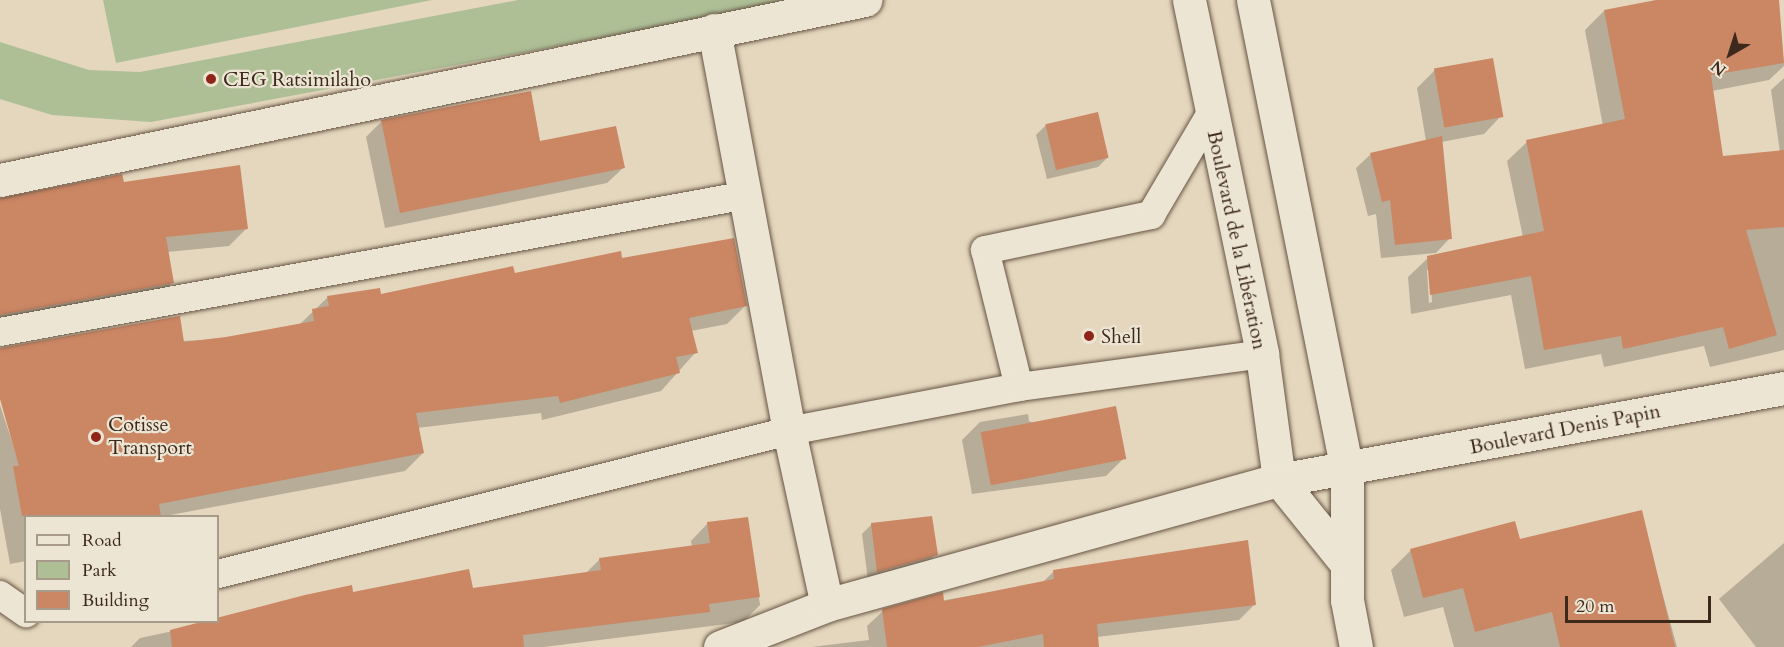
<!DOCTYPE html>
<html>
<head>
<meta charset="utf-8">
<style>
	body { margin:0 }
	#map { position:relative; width:1784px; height:647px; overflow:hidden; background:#e4d7bd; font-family:Cardo,serif }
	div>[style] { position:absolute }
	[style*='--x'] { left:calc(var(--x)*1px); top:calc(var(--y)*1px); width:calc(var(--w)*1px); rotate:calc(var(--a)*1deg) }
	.green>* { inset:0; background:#aebf96 }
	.shadow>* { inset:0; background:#0003 }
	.building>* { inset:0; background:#cb8664; transform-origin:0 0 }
	.roads { filter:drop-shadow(0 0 2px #675444) drop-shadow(0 0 2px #675444) }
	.service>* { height:28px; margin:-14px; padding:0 14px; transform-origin:14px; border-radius:14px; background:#ede5d4 }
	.minor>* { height:33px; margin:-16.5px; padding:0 16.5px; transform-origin:16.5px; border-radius:16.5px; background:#ede5d4 }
	.secondary>* { height:33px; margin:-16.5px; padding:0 16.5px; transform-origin:16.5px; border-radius:16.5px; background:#ede5d4 }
	.dots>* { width:16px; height:16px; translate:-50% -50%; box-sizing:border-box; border:3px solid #ede5d4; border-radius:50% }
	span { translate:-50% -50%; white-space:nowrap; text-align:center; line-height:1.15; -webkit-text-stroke:4.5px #ede5d4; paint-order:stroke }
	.poi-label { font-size:20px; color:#3d291c }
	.left { translate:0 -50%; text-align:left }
	.street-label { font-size:20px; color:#3d291c }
	.legend { position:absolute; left:24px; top:515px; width:195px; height:108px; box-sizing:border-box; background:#ede5d4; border:2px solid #a79a8a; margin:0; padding:8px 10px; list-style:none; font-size:18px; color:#3d291c }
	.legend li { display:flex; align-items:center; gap:12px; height:30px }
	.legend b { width:30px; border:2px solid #a79a8a }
	.north { position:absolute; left:1700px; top:24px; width:60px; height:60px; -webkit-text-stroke:4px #ede5d4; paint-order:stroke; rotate:219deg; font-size:16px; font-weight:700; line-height:24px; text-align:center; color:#3d291c }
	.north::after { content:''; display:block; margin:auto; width:21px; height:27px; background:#3d291c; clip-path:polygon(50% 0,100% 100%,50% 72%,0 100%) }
	.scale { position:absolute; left:1565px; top:596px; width:146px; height:27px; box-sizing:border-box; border:3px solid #3d291c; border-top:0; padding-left:8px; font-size:18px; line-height:21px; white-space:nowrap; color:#3d291c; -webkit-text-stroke:4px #ede5d4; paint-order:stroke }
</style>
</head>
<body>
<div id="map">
	<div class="green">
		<i style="clip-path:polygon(103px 0,432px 0,116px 63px)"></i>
		<i style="clip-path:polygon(518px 0,805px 0,151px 122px,52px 115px,0 99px,0 42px,89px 70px,140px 72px)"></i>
	</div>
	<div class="shadow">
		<i style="clip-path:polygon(evenodd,1665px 0,1778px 0,1784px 66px,1769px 80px,1712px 91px,1722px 157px,1780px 152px,1771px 90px,1784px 78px,1784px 350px,1710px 367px,1704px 346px,1604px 367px,1601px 354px,1525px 369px,1511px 295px,1411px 314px,1408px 277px,1428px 258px,1523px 237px,1507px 161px,1527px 142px,1603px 126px,1585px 30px,1604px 11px,1665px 0,1427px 270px,1430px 270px,1432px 302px,1429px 303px,1427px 270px)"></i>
		<i style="clip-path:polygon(1435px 70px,1501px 116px,1484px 134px,1441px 142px,1450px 238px,1436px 253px,1381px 258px,1376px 214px,1368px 216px,1356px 168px,1371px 154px,1426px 141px,1417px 88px)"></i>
		<i style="clip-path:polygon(382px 121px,539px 143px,623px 168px,607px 183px,385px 228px,366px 137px)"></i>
		<i style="clip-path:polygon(1046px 125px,1107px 158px,1098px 167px,1047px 179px,1036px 135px)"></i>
		<i style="clip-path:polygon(123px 184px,247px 228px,229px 246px,167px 252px,172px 283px,154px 301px,0 329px,0 222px)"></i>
		<i style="clip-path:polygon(621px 260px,745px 306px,727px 324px,691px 331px,696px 352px,661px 391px,542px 420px,541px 413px,417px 428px,423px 453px,405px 471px,165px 516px,26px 516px,26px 561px,10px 564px,0 509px,0 405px,22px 472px,0 394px,0 349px,226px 339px,298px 326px,327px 298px,380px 296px)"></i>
		<i style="clip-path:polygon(1028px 414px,1029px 421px,1124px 458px,1106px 476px,972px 494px,962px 440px,980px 422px)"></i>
		<i style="clip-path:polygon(1640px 511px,1677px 647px,1454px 647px,1443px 607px,1404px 617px,1391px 570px,1410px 551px,1514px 523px,1519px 541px)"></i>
		<i style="clip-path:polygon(747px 518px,760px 605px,743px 622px,544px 647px,131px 647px,140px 638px,352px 593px,472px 589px,585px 574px,600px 559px,692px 547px,691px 541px,708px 523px)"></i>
		<i style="clip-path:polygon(872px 524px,936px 554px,926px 564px,868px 580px,862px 534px)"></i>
		<i style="clip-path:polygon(1784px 543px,1784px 647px,1756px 647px,1719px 599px)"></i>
		<i style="clip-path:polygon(1054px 571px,1254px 605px,1239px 620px,1097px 637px,1097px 647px,811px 647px,869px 640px,867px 626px,883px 611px,1042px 583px)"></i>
	</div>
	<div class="building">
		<i style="clip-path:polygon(1656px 0,1779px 0,1784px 63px,1711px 75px,1723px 156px,1784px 150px,1784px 227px,1746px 230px,1777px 335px,1729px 349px,1723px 327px,1623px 349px,1621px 336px,1544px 350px,1531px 276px,1430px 295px,1427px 256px,1544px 231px,1526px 140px,1625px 119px,1604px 10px)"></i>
		<i style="left:1493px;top:58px;width:60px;height:60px;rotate:80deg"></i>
		<i style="clip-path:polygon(531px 91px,540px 141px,616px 126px,625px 168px,400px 213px,381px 120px)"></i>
		<i style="left:1098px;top:112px;width:47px;height:54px;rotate:77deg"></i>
		<i style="clip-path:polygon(1442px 136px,1452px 239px,1395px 245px,1390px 200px,1382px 202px,1370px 153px)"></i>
		<i style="clip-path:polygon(240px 165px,248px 229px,166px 237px,174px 283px,0 315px,0 198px,122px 174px,124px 182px)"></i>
		<i style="clip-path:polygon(734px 238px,747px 306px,689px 318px,698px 353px,676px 357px,680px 373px,560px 403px,558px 396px,416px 413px,424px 453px,159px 504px,161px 516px,22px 516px,13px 466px,19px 466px,0 399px,0 348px,180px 316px,184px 342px,226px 337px,314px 321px,312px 309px,329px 306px,327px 296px,380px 288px,381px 294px,513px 266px,515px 273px,621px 251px,622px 258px)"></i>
		<i style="left:1116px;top:406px;width:54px;height:138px;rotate:79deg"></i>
		<i style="clip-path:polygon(1642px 510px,1675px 647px,1560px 647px,1552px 612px,1475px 632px,1463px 588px,1423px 598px,1410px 549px,1515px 521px,1520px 539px)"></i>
		<i style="clip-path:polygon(932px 516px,938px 555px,877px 572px,871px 523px)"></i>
		<i style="clip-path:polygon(748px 517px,760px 597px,709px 604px,710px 612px,523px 635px,524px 647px,172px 647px,170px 630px,305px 595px,352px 585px,353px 592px,469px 569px,473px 588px,601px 570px,599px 558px,710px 543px,707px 522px)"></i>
		<i style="clip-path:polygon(1248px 540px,1256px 605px,1097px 624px,1099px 647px,1044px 647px,1043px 634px,978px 647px,887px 647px,882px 609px,943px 592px,944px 601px,1054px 579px,1053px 570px)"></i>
	</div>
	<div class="roads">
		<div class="service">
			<i style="--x:0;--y:332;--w:759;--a:-10.39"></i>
			<i style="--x:1019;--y:387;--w:141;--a:-103.9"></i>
			<i style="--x:985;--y:250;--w:170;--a:-11.9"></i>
			<i style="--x:1151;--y:215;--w:116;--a:-59.5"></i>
			<i style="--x:218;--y:574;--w:589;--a:-14.06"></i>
			<i style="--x:789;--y:431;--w:234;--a:-10.8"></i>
			<i style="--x:1019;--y:387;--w:245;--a:-7.7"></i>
			<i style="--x:0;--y:595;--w:32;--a:35"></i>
		</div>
		<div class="minor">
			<i style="--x:714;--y:30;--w:408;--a:79.4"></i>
			<i style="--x:789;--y:431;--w:178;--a:77.7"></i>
			<i style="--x:0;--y:180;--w:884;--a:-11.76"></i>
			<i style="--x:720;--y:647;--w:115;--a:-21.4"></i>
			<i style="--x:827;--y:605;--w:469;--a:-15.5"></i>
		</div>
		<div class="secondary">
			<i style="--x:1189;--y:0;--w:361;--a:78.3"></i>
			<i style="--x:1262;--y:354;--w:127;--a:82.3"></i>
			<i style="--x:1253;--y:0;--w:479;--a:78.7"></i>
			<i style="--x:1347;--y:470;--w:130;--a:90"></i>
			<i style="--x:1347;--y:600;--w:48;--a:79.2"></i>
			<i style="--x:1279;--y:480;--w:513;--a:-10.32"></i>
			<i style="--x:1279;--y:480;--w:107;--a:51.1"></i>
		</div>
	</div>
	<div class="dots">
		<i style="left:211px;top:79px;background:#8f2418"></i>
		<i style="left:1089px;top:336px;background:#8f2418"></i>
		<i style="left:96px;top:437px;background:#8f2418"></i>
	</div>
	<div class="poi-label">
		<span class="left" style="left:223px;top:79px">CEG Ratsimilaho</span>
		<span class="left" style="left:1101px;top:336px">Shell</span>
		<span class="left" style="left:108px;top:436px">Cotisse<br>Transport</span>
	</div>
	<div class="street-label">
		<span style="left:1237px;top:240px;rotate:78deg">Boulevard de la Libération</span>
		<span style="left:1565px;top:429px;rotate:-11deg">Boulevard Denis Papin</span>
	</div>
	<ul class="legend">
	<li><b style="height:8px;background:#ede5d4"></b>Road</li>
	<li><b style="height:16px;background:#aebf96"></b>Park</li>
	<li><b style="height:16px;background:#cb8664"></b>Building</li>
	</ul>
	<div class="north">N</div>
	<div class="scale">20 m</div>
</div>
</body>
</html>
